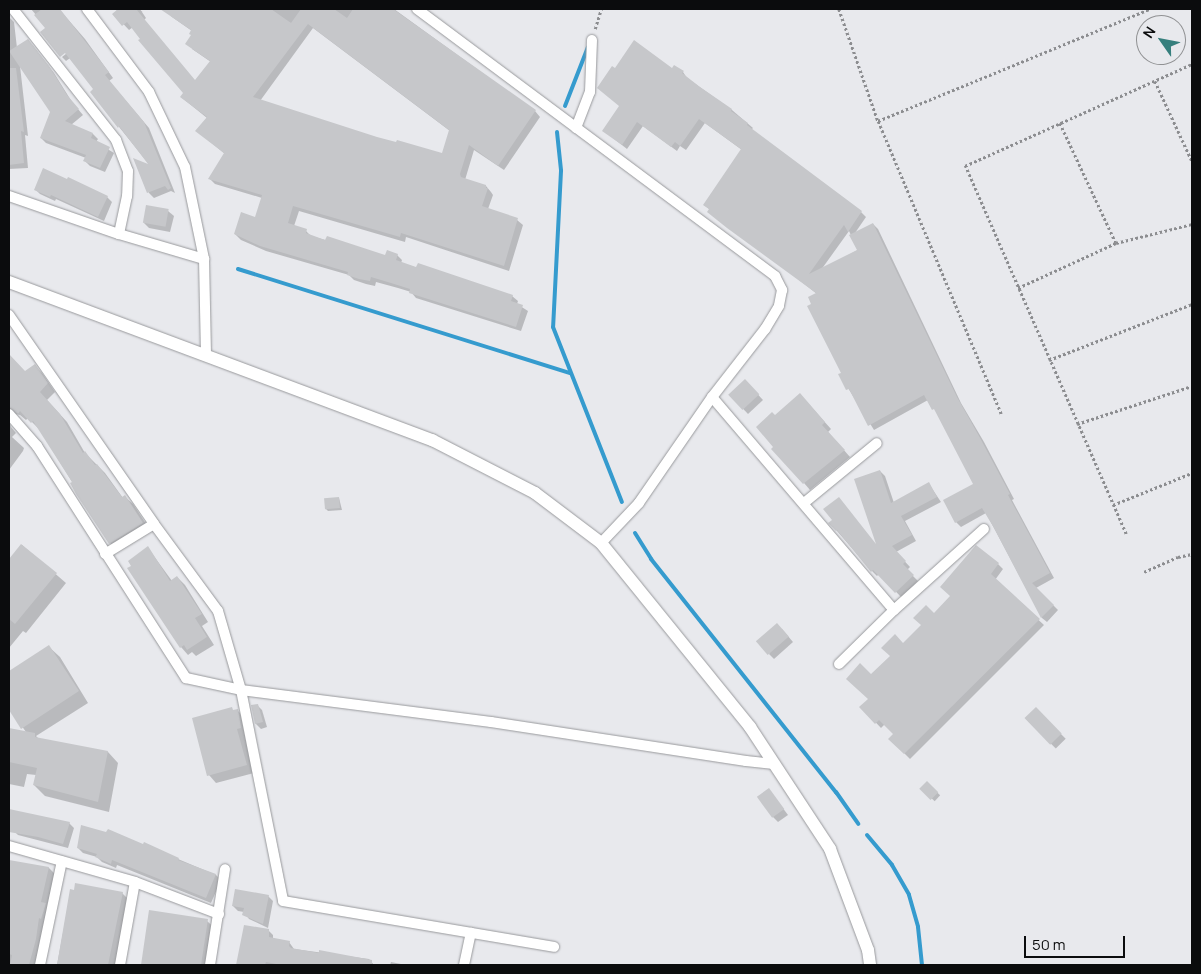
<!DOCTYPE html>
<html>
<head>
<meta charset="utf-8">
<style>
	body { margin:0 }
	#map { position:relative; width:1201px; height:974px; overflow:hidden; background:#e8e9ed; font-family:Manrope,sans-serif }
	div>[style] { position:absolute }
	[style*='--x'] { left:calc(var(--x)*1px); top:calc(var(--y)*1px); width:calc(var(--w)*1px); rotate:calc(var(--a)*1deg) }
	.shadow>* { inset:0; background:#0003; transform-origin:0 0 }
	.stream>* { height:4px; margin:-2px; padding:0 2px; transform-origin:2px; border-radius:2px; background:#359bce }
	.building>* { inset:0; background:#c6c7ca; transform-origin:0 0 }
	.path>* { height:2.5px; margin-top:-1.25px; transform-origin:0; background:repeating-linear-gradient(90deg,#8c8d90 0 2.5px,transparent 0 5px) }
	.roads { filter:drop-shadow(0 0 1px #98999c) drop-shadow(0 0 1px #98999c) }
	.minor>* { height:10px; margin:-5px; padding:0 5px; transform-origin:5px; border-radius:5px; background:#fff }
	.tertiary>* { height:12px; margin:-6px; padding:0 6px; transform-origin:6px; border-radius:6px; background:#fff }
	span { translate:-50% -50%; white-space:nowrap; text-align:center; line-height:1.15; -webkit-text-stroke:4.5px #e8e9ed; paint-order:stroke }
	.frame { position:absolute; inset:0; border:10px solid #0b0c0d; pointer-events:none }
	.north { position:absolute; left:1136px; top:15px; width:50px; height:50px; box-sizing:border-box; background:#e8e9ed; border:1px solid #909193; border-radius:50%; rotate:303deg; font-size:14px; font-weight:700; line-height:20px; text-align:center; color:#0b0c0d }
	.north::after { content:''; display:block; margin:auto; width:18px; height:22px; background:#367f7d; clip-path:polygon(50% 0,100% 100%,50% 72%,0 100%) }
	.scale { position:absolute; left:1024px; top:936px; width:101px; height:22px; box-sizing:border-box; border:2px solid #0b0c0d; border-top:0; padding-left:6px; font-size:15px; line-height:18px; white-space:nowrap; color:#0b0c0d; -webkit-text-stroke:4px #e8e9ed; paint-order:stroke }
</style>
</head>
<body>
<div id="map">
	<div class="shadow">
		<i style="clip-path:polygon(31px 9px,59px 9px,85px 39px,113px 78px,109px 81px,149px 128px,175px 193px,171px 191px,154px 198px,149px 193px,136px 160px,152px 168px,91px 92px,95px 90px,70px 58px,66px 61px,62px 57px,71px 50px,47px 28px)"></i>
		<i style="clip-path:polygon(evenodd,118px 9px,140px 9px,146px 18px,144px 20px,195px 81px,211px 62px,192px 49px,192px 31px,172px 17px,167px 12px,169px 9px,394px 9px,535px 111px,540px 117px,504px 170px,474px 150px,465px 180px,486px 186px,491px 192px,493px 195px,488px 209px,517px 220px,523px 225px,509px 271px,406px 237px,405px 242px,299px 211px,294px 226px,306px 231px,311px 236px,386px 257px,397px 255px,402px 260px,401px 263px,512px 296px,518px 301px,517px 304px,528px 311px,521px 331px,416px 298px,411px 292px,398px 288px,376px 282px,375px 286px,366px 284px,354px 280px,349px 275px,266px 251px,241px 240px,235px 234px,256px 219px,262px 198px,215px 184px,210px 179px,225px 154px,197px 131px,207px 118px,181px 97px,184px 93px,133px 27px,129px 30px,114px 14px,118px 9px,313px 28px,450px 131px,443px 155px,397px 144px,260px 101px,313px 28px)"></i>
		<i style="clip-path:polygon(9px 17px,14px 22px,17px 48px,33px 46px,54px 73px,72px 102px,83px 115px,71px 125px,93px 134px,98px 139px,96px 142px,114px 153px,105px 172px,90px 166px,85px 161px,86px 158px,46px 143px,41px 138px,51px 112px,20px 66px,28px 136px,25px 135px,28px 168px,9px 169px)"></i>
		<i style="clip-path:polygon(evenodd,615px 69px,683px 72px,687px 78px,732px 110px,753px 128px,751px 130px,861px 212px,866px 217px,855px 233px,873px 224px,878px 229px,961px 403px,984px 442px,1014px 499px,1012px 500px,1054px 578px,1036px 588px,1058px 610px,1047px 622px,1042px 618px,986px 513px,961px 527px,956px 522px,975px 485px,939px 415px,928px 400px,874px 430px,840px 375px,842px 373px,813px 304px,817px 294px,704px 205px,742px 150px,705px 123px,686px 150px,680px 146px,677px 151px,643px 126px,627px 149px,604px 131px,621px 107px,615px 69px,849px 231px,858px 250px,821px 270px,849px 231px)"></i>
		<i style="clip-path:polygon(35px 189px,107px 197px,112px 202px,104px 221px,56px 199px,55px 201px,40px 194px)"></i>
		<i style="clip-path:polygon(168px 211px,174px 216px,170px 232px,149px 228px,144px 223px)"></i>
		<i style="clip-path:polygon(9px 355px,26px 373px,35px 366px,42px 373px,55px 392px,47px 400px,67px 422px,85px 453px,105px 473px,123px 498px,125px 497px,133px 504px,150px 530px,117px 550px,110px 543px,40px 430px,28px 418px,26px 420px,20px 415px,15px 414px,9px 420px,11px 427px,16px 433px,12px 437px,24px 448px,23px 451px,9px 470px,9px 408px,14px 403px,9px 397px)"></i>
		<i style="clip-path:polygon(750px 386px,763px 400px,748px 414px,730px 395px)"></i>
		<i style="clip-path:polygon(806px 401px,831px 429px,828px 432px,850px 457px,810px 490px,804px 483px,776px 417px)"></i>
		<i style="clip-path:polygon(880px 471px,885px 476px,894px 503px,929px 484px,941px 502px,905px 521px,916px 541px,896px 552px,910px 567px,907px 570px,918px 581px,901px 597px,879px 574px,877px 576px,872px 571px,830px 523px,878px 547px)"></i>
		<i style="clip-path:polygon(339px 498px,342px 510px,328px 511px,326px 509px)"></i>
		<i style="clip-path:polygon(22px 545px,66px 583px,26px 633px,23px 631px,9px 648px,9px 561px)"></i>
		<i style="clip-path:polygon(148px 548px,172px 581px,177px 577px,185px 585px,208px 622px,202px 626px,214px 645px,196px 656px,192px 652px,188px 655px,181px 647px,133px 566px)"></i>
		<i style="clip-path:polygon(998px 564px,1003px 569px,995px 580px,1044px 625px,910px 759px,890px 739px,895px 734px,885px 724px,881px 728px,861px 707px,869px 699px,871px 676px,934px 615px)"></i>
		<i style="clip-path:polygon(782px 629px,793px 642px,774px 659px,769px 654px)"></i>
		<i style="clip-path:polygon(49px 647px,60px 657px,88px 703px,36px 736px,39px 739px,108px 752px,118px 763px,109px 812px,45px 796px,34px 785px,36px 775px,27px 774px,24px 787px,9px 784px,9px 729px,26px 732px,9px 708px,9px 673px)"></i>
		<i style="clip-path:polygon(257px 705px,262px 710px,267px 727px,261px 729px,256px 724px)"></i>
		<i style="left:1036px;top:709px;width:42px;height:14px;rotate:45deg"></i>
		<i style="clip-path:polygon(237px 710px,245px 718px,249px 735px,245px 736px,254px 773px,216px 783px,209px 775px,234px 711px)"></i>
		<i style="left:927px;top:783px;width:18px;height:8px;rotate:43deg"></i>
		<i style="clip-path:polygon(773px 795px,788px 815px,778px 822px,773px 817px)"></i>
		<i style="clip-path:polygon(9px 810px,69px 823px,74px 828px,68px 848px,18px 835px,13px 830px,15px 820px,9px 830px)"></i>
		<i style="clip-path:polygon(78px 848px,178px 859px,216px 875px,221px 880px,211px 903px,117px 865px,116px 868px,102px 862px,97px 857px,83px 853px)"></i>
		<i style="clip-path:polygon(9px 861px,49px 868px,55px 874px,47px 906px,51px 911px,37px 965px,9px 965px)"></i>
		<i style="clip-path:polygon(71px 890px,122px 893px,133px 904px,120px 965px,57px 965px)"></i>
		<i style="clip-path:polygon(268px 896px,273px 901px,268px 928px,249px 919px,244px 912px,238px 911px,233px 906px)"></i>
		<i style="clip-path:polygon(150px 911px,207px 921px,218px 931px,213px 965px,142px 965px)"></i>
		<i style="clip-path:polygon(245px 927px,268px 930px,273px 935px,273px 939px,289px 942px,294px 949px,369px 959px,374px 965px,238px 965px)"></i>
		<i style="clip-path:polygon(391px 962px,406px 965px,390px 965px)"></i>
	</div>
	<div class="stream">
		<i style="--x:565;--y:106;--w:63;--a:-68.7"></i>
		<i style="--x:557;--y:132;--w:39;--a:84"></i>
		<i style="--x:561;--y:171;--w:156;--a:92.9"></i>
		<i style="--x:553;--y:327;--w:188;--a:68.5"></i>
		<i style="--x:238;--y:269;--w:348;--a:17.4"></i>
		<i style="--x:635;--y:533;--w:31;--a:58"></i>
		<i style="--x:651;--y:559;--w:298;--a:51.6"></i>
		<i style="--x:836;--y:792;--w:39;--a:55"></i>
		<i style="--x:867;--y:835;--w:39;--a:50"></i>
		<i style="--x:892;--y:865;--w:34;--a:60"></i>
		<i style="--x:909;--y:895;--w:33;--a:74"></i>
		<i style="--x:918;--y:927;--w:38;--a:84"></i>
	</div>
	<div class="building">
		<i style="clip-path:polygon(42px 9px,60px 9px,109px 72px,105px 75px,144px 122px,171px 188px,168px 190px,165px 186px,147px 193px,133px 158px,148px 164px,119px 126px,118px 128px,90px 92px,93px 89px,65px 53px,60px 57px,40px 32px,45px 28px,34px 15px)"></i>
		<i style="clip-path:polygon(evenodd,118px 9px,136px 9px,195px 80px,210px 61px,185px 44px,191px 35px,189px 34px,191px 30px,160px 9px,271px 9px,291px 23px,301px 9px,334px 9px,347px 18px,353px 9px,393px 9px,536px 110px,498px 166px,469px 145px,460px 174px,461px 177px,486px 185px,486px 188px,488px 188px,482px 206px,518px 218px,504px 266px,401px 233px,400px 237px,293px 206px,288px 223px,307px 229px,306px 233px,325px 240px,327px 236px,385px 255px,387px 250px,398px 254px,396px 260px,416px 267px,418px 263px,513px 295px,511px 301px,523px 305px,516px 327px,409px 293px,410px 289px,391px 283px,371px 277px,370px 281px,359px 279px,347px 275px,348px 272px,260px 246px,234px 234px,241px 212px,255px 217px,262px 195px,208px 179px,224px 153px,195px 131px,207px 117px,180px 97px,183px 93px,138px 40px,140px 39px,127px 22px,122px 26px,112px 14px,118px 9px,308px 24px,449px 130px,442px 153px,397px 140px,396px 142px,377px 137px,253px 97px,308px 24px)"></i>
		<i style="clip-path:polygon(28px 39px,49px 66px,67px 95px,79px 109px,65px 121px,93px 133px,91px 138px,110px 147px,100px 168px,83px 161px,86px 155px,40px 138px,50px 112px,9px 51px)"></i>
		<i style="clip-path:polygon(634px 40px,672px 68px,674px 65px,684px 71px,682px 73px,700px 87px,732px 109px,731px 111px,748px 123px,747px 125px,862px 211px,848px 232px,844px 225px,809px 274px,857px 250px,849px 235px,873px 223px,957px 397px,979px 436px,1010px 494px,1008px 495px,1050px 573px,1032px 583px,1054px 605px,1041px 618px,994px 528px,982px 508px,955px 523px,943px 500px,973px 484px,934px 409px,932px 410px,924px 395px,868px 426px,849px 389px,846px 390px,838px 374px,841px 373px,807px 306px,811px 304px,808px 297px,816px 293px,727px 228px,707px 212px,709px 209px,703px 205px,741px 149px,699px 119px,680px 146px,675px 142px,671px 147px,637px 122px,622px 145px,602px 131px,619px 106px,597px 88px,612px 66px,615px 68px)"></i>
		<i style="clip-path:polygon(9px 68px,16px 68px,24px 132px,21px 131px,24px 163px,9px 165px)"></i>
		<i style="clip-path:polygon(43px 168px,67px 179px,68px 177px,108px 196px,98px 217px,51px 195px,50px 197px,34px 190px)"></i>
		<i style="left:146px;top:205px;width:23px;height:18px;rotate:10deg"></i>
		<i style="clip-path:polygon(9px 354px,25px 371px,35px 364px,48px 383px,40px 392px,60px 414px,83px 453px,85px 451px,95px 465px,97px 464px,122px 497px,125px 495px,143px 523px,109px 544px,76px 494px,70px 483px,72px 482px,33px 421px,31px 423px,20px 411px,18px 414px,9px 407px)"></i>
		<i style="left:745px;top:379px;width:21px;height:23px;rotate:47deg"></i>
		<i style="clip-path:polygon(800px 393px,825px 422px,822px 425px,845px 450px,803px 484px,771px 449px,773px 447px,756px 427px,772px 412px,775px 415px)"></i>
		<i style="clip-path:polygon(880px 470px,891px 503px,929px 482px,937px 497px,901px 516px,912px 535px,892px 546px,906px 561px,903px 564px,914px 575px,895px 593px,873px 570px,871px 572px,837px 530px,836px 531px,828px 523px,832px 520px,823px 509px,839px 497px,876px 544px,854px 479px)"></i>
		<i style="left:339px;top:497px;width:11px;height:15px;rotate:85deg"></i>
		<i style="clip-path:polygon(21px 544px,57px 573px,15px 624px,9px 619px,9px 559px)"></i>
		<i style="clip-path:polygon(976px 545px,999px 563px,991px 574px,1040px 619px,904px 754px,888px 739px,893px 734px,879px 720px,875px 724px,859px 707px,868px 699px,846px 679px,860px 663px,871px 674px,890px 656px,881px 648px,895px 634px,903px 643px,921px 625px,913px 618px,926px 605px,934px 613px,950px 596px,940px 587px)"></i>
		<i style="clip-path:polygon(148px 546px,170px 581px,177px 576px,202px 614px,195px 618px,207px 637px,187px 650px,184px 645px,180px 648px,127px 568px,131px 566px,128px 561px)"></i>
		<i style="left:777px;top:623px;width:18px;height:28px;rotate:49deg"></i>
		<i style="clip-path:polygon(49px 645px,79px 691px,21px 729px,9px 710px,9px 671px)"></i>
		<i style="clip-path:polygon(258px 704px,263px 722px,255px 724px,251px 705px)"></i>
		<i style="clip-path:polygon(232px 707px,233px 710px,238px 709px,241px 728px,237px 729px,247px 765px,207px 776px,192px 718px)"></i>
		<i style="left:1036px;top:707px;width:37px;height:16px;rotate:46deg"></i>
		<i style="clip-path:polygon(9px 728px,35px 733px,35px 737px,108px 751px,98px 802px,33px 785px,37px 768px,9px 762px)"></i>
		<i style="left:927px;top:781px;width:16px;height:11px;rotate:45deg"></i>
		<i style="left:769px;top:788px;width:26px;height:15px;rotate:54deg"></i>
		<i style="clip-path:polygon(9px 809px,70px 822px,63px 844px,38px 837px,9px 832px)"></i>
		<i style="clip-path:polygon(81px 825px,106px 832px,108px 829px,143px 844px,144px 842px,179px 858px,178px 860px,216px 874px,206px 898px,112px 860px,111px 864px,95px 857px,97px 854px,77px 848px)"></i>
		<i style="clip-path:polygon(9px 860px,49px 867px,41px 902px,46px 903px,41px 919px,39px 918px,36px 939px,29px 965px,10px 965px,12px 955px,9px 954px)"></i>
		<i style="clip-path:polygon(75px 883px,123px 892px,108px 965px,57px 965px,70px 889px,74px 890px)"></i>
		<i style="clip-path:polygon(235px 889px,269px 895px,263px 924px,242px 915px,244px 908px,232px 906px)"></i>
		<i style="clip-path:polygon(149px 910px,208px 919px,201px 965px,141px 965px)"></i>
		<i style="clip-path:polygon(244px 925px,269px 929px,269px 937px,290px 941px,289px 946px,291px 948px,319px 953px,319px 950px,372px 960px,372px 965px,281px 965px,266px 962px,265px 965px,236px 965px)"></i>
	</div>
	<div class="path">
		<i style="--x:839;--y:9;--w:119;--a:70.8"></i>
		<i style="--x:595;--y:29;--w:21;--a:-73"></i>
		<i style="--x:1155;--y:81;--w:88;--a:65.2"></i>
		<i style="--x:1060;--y:123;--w:132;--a:65"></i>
		<i style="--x:1018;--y:288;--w:108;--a:-24.7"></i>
		<i style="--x:1116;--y:243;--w:78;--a:-14"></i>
		<i style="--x:1049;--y:360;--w:154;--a:-21.4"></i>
		<i style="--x:1001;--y:414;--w:318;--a:-112.8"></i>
		<i style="--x:878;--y:121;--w:294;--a:-22.4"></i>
		<i style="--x:1077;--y:424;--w:121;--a:-18.3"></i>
		<i style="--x:1113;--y:505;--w:85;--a:-22.1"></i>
		<i style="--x:1126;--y:534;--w:402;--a:-113.6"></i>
		<i style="--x:965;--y:166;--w:249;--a:-24.2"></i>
		<i style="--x:1144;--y:572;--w:37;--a:-24"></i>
		<i style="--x:1178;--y:557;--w:14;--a:-12"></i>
	</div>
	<div class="roads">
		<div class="minor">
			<i style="--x:13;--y:9;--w:167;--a:51.8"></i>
			<i style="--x:116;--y:140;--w:33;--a:69"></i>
			<i style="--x:128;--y:171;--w:25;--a:92"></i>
			<i style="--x:127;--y:196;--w:39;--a:102"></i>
			<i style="--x:87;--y:9;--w:104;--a:53.2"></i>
			<i style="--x:149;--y:92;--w:83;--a:64.4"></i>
			<i style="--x:185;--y:167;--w:94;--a:78.3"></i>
			<i style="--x:204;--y:259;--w:95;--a:88.8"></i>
			<i style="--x:417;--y:9;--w:447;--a:36.7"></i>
			<i style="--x:775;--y:276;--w:16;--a:63"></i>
			<i style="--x:782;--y:290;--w:16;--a:101"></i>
			<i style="--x:779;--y:306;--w:27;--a:121"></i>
			<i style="--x:765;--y:329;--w:86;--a:127.9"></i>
			<i style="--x:712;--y:397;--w:129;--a:124.6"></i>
			<i style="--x:639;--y:503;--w:55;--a:133.5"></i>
			<i style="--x:576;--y:128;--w:39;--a:-69"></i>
			<i style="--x:590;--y:92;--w:52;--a:-87.8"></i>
			<i style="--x:9;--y:196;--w:116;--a:19.1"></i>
			<i style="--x:119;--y:234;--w:89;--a:16.4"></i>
			<i style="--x:9;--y:315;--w:254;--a:55.2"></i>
			<i style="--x:154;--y:524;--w:108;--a:53.7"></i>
			<i style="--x:218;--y:611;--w:82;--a:73.8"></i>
			<i style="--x:241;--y:690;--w:215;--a:78.7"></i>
			<i style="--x:283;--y:901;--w:275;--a:9.6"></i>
			<i style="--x:712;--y:397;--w:280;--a:49.5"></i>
			<i style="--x:9;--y:414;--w:43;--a:48.8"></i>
			<i style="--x:37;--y:446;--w:276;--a:57.3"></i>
			<i style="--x:186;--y:678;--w:56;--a:12.3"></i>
			<i style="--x:241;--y:690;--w:252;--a:7.3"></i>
			<i style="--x:491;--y:722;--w:258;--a:8.7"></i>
			<i style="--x:746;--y:761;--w:28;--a:6"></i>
			<i style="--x:804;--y:503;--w:94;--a:-39.4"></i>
			<i style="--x:105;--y:554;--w:57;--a:-31.5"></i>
			<i style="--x:839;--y:664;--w:77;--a:-44.5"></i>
			<i style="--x:894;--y:610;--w:121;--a:-42"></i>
			<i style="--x:9;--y:846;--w:131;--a:15.9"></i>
			<i style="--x:135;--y:882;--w:90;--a:20.9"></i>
			<i style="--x:40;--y:965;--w:106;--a:-78.1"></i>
			<i style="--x:120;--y:965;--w:84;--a:-79.8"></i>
			<i style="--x:210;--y:965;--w:97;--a:-81.1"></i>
			<i style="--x:464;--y:965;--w:33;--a:-78"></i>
		</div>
		<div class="tertiary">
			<i style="--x:9;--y:282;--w:452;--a:20.5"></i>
			<i style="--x:432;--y:440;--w:116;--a:27.2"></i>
			<i style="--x:535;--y:493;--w:83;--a:37.1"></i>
			<i style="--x:601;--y:543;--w:237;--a:51"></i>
			<i style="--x:750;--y:727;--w:146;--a:56.7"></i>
			<i style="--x:830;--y:849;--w:108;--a:69.4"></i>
			<i style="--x:868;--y:950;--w:15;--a:82"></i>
		</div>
	</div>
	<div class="frame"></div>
	<div class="north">N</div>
	<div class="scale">50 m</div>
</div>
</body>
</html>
